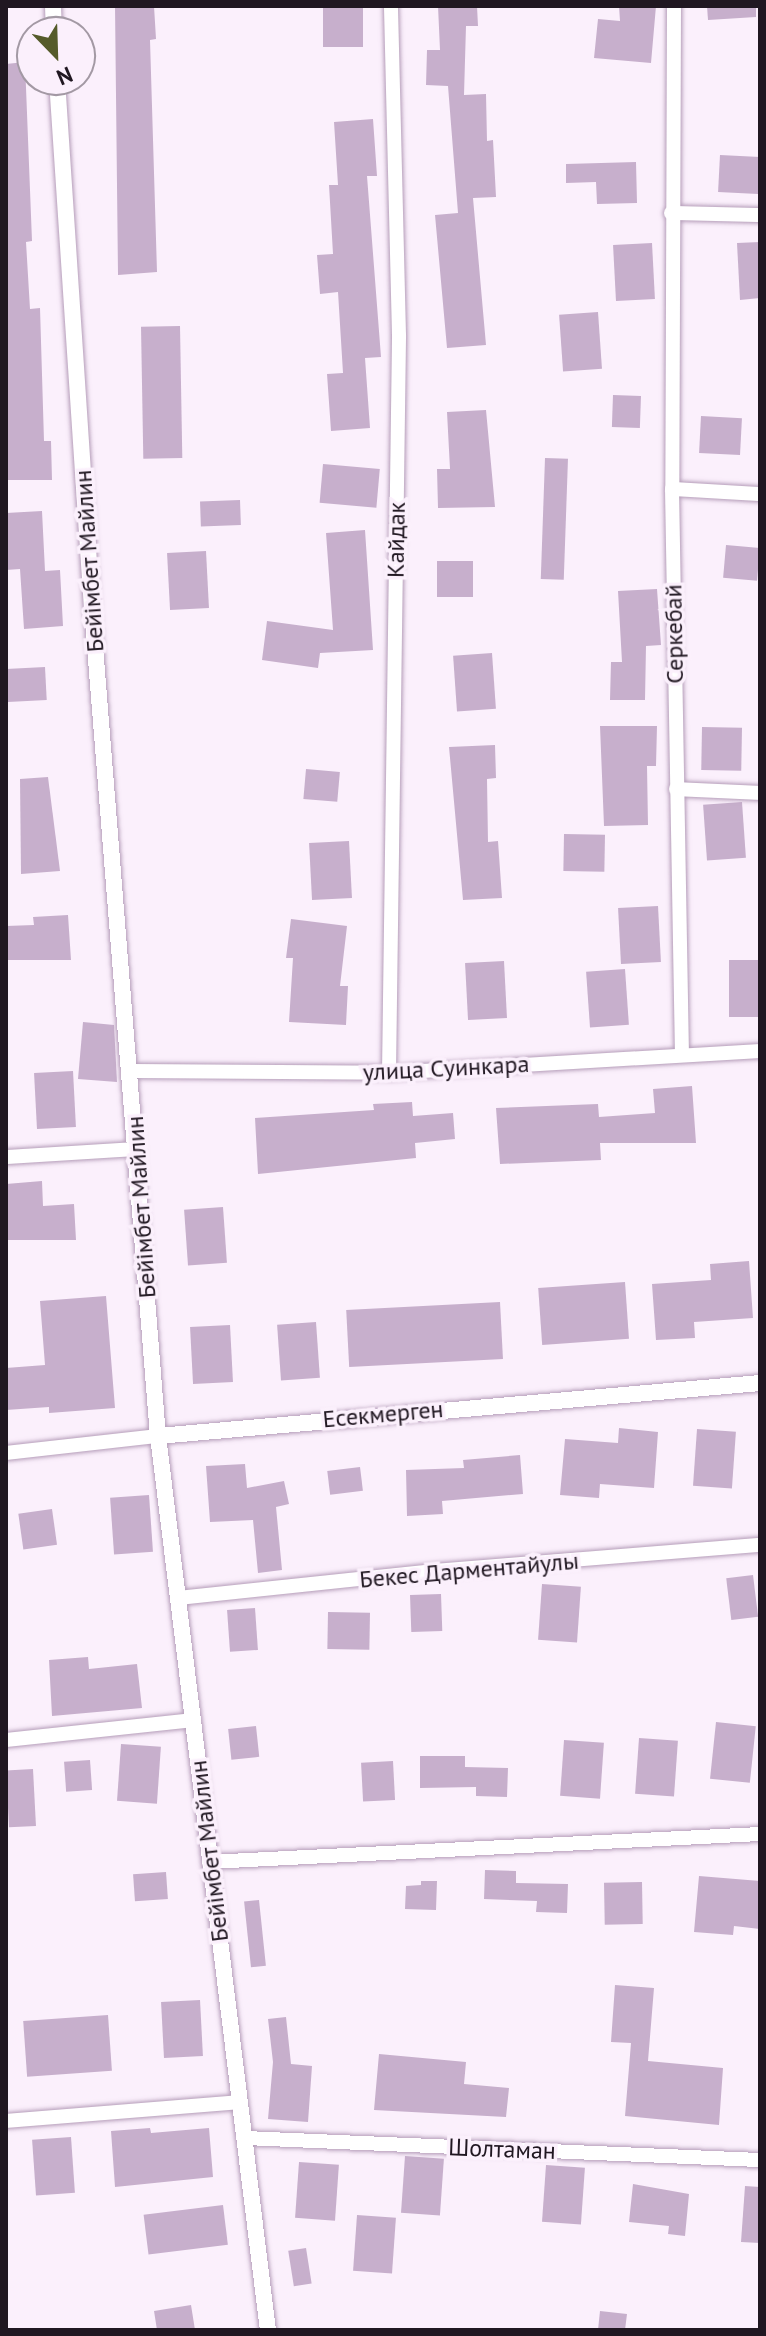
<!DOCTYPE html>
<html>
<head>
<meta charset="utf-8">
<style>
	body { margin:0 }
	#map { position:relative; width:766px; height:2336px; overflow:hidden; background:#fbf0fc; font-family:"PT Sans",sans-serif }
	div>[style] { position:absolute }
	[style*='--x'] { left:calc(var(--x)*1px); top:calc(var(--y)*1px); width:calc(var(--w)*1px); rotate:calc(var(--a)*1deg) }
	.building>* { inset:0; background:#c7afcc; transform-origin:0 0 }
	.roads { filter:drop-shadow(0 0 2px #b59db9) drop-shadow(0 0 2px #b59db9) }
	.minor>* { height:14px; margin:-7px; padding:0 7px; transform-origin:7px; border-radius:7px; background:#fff }
	.tertiary>* { height:16px; margin:-8px; padding:0 8px; transform-origin:8px; border-radius:8px; background:#fff }
	span { translate:-50% -50%; white-space:nowrap; text-align:center; line-height:1.15; -webkit-text-stroke:7px #fbf0fc; paint-order:stroke }
	.street-label { font-size:24px; color:#201721 }
	.frame { position:absolute; inset:0; border:8px solid #201721; pointer-events:none }
	.north { position:absolute; left:16px; top:16px; width:80px; height:80px; box-sizing:border-box; background:#fbf0fc; border:2px solid #a399a4; border-radius:50%; rotate:157deg; font-size:22px; font-weight:700; line-height:32px; text-align:center; color:#201721 }
	.north::after { content:''; display:block; margin:auto; width:28px; height:36px; background:#555b2a; clip-path:polygon(50% 0,100% 100%,50% 72%,0 100%) }
</style>
</head>
<body>
<div id="map">
	<div class="building">
		<i style="clip-path:polygon(115px 6px,154px 6px,156px 39px,150px 40px,157px 272px,118px 275px)"></i>
		<i style="left:323px;top:6px;width:40px;height:41px"></i>
		<i style="clip-path:polygon(438px 6px,477px 6px,478px 26px,466px 26px,464px 95px,486px 94px,487px 141px,493px 140px,496px 197px,473px 198px,486px 345px,447px 348px,435px 215px,458px 213px,448px 86px,426px 85px,427px 50px,440px 50px)"></i>
		<i style="clip-path:polygon(619px 6px,656px 6px,651px 63px,594px 58px,598px 19px,620px 21px)"></i>
		<i style="clip-path:polygon(707px 6px,756px 6px,756px 17px,708px 20px)"></i>
		<i style="clip-path:polygon(25px 62px,32px 241px,26px 242px,30px 309px,40px 308px,44px 441px,51px 441px,52px 480px,6px 480px,6px 64px)"></i>
		<i style="clip-path:polygon(373px 119px,377px 176px,367px 176px,381px 357px,365px 358px,370px 428px,331px 431px,327px 374px,343px 373px,338px 292px,320px 294px,317px 255px,333px 254px,329px 185px,338px 185px,334px 122px)"></i>
		<i style="left:720px;top:155px;width:40px;height:37px;rotate:3deg"></i>
		<i style="clip-path:polygon(636px 162px,637px 203px,597px 204px,596px 182px,566px 183px,566px 164px)"></i>
		<i style="clip-path:polygon(760px 242px,760px 298px,740px 300px,737px 243px)"></i>
		<i style="left:652px;top:243px;width:56px;height:39px;rotate:87deg"></i>
		<i style="left:598px;top:312px;width:57px;height:39px;rotate:86deg"></i>
		<i style="left:180px;top:326px;width:132px;height:39px;rotate:89deg"></i>
		<i style="left:613px;top:395px;width:28px;height:32px;rotate:2deg"></i>
		<i style="clip-path:polygon(486px 410px,495px 507px,438px 508px,437px 469px,450px 469px,447px 412px)"></i>
		<i style="left:701px;top:416px;width:41px;height:37px;rotate:3deg"></i>
		<i style="left:545px;top:458px;width:23px;height:121px;rotate:2deg"></i>
		<i style="left:323px;top:464px;width:57px;height:39px;rotate:5deg"></i>
		<i style="left:240px;top:500px;width:25px;height:40px;rotate:88deg"></i>
		<i style="clip-path:polygon(42px 511px,45px 571px,60px 570px,63px 626px,24px 629px,20px 569px,6px 570px,6px 513px)"></i>
		<i style="clip-path:polygon(365px 530px,373px 650px,320px 653px,318px 668px,262px 660px,267px 621px,333px 630px,326px 533px)"></i>
		<i style="left:726px;top:545px;width:34px;height:33px;rotate:5deg"></i>
		<i style="left:206px;top:551px;width:57px;height:39px;rotate:87deg"></i>
		<i style="left:473px;top:561px;width:36px;height:36px;rotate:90deg"></i>
		<i style="clip-path:polygon(657px 589px,661px 645px,646px 646px,645px 700px,610px 700px,611px 662px,622px 662px,618px 591px)"></i>
		<i style="left:492px;top:653px;width:56px;height:39px;rotate:86deg"></i>
		<i style="left:45px;top:667px;width:33px;height:39px;rotate:87deg"></i>
		<i style="clip-path:polygon(600px 726px,657px 726px,656px 766px,647px 766px,648px 825px,604px 826px)"></i>
		<i style="left:702px;top:727px;width:40px;height:43px;rotate:1deg"></i>
		<i style="clip-path:polygon(495px 745px,496px 778px,487px 779px,488px 842px,498px 841px,502px 898px,463px 900px,449px 747px)"></i>
		<i style="left:306px;top:769px;width:34px;height:30px;rotate:5deg"></i>
		<i style="clip-path:polygon(48px 777px,60px 871px,21px 874px,20px 779px)"></i>
		<i style="left:742px;top:802px;width:56px;height:39px;rotate:86deg"></i>
		<i style="left:564px;top:834px;width:41px;height:37px;rotate:1deg"></i>
		<i style="left:349px;top:841px;width:57px;height:40px;rotate:87deg"></i>
		<i style="left:658px;top:906px;width:56px;height:40px;rotate:87deg"></i>
		<i style="clip-path:polygon(68px 915px,71px 960px,6px 960px,6px 926px,34px 925px,33px 917px)"></i>
		<i style="clip-path:polygon(291px 919px,347px 926px,340px 986px,348px 986px,346px 1025px,289px 1022px,293px 958px,286px 958px)"></i>
		<i style="left:760px;top:960px;width:57px;height:31px;rotate:90deg"></i>
		<i style="left:504px;top:961px;width:57px;height:39px;rotate:87deg"></i>
		<i style="left:625px;top:969px;width:56px;height:39px;rotate:86deg"></i>
		<i style="clip-path:polygon(83px 1022px,114px 1025px,117px 1082px,78px 1079px)"></i>
		<i style="left:73px;top:1071px;width:56px;height:39px;rotate:87deg"></i>
		<i style="clip-path:polygon(692px 1086px,696px 1143px,600px 1143px,601px 1160px,500px 1164px,496px 1108px,598px 1104px,599px 1117px,655px 1113px,653px 1089px)"></i>
		<i style="clip-path:polygon(412px 1102px,413px 1116px,453px 1113px,455px 1139px,415px 1143px,416px 1158px,258px 1174px,255px 1118px,374px 1110px,373px 1104px)"></i>
		<i style="clip-path:polygon(42px 1181px,43px 1206px,74px 1204px,76px 1240px,6px 1240px,6px 1184px)"></i>
		<i style="left:223px;top:1207px;width:56px;height:39px;rotate:86deg"></i>
		<i style="clip-path:polygon(749px 1261px,753px 1318px,694px 1322px,695px 1338px,656px 1340px,652px 1284px,711px 1280px,710px 1264px)"></i>
		<i style="left:625px;top:1282px;width:57px;height:87px;rotate:86deg"></i>
		<i style="clip-path:polygon(106px 1296px,115px 1408px,49px 1413px,49px 1407px,6px 1410px,6px 1368px,45px 1365px,40px 1301px)"></i>
		<i style="left:500px;top:1302px;width:57px;height:154px;rotate:87deg"></i>
		<i style="left:316px;top:1322px;width:56px;height:39px;rotate:86deg"></i>
		<i style="left:230px;top:1325px;width:57px;height:40px;rotate:87deg"></i>
		<i style="clip-path:polygon(619px 1428px,658px 1432px,654px 1488px,600px 1484px,599px 1498px,560px 1495px,565px 1439px,618px 1443px)"></i>
		<i style="left:697px;top:1429px;width:39px;height:57px;rotate:4deg"></i>
		<i style="clip-path:polygon(520px 1455px,523px 1494px,442px 1501px,443px 1514px,407px 1516px,406px 1470px,464px 1468px,463px 1460px)"></i>
		<i style="clip-path:polygon(245px 1464px,247px 1488px,284px 1481px,289px 1504px,276px 1507px,282px 1570px,258px 1573px,253px 1520px,210px 1522px,206px 1466px)"></i>
		<i style="left:360px;top:1467px;width:24px;height:33px;rotate:83deg"></i>
		<i style="left:149px;top:1495px;width:57px;height:39px;rotate:86deg"></i>
		<i style="left:52px;top:1509px;width:36px;height:34px;rotate:82deg"></i>
		<i style="left:753px;top:1575px;width:42px;height:27px;rotate:83deg"></i>
		<i style="left:542px;top:1584px;width:39px;height:56px;rotate:4deg"></i>
		<i style="left:441px;top:1594px;width:37px;height:31px;rotate:88deg"></i>
		<i style="left:255px;top:1608px;width:42px;height:28px;rotate:86deg"></i>
		<i style="left:328px;top:1612px;width:42px;height:37px;rotate:1deg"></i>
		<i style="clip-path:polygon(88px 1657px,89px 1669px,137px 1664px,142px 1708px,52px 1716px,49px 1660px)"></i>
		<i style="left:716px;top:1722px;width:40px;height:57px;rotate:6deg"></i>
		<i style="left:256px;top:1726px;width:31px;height:28px;rotate:84deg"></i>
		<i style="left:639px;top:1738px;width:39px;height:56px;rotate:4deg"></i>
		<i style="left:564px;top:1740px;width:40px;height:56px;rotate:4deg"></i>
		<i style="left:121px;top:1744px;width:40px;height:57px;rotate:4deg"></i>
		<i style="clip-path:polygon(420px 1756px,465px 1756px,465px 1767px,508px 1768px,507px 1797px,476px 1796px,476px 1787px,420px 1788px)"></i>
		<i style="left:90px;top:1760px;width:30px;height:26px;rotate:86deg"></i>
		<i style="left:393px;top:1761px;width:39px;height:32px;rotate:87deg"></i>
		<i style="left:33px;top:1769px;width:57px;height:27px;rotate:87deg"></i>
		<i style="clip-path:polygon(485px 1870px,516px 1871px,516px 1883px,568px 1884px,567px 1913px,536px 1912px,537px 1901px,484px 1899px)"></i>
		<i style="left:166px;top:1872px;width:27px;height:33px;rotate:86deg"></i>
		<i style="clip-path:polygon(699px 1876px,760px 1881px,760px 1929px,734px 1926px,733px 1935px,694px 1932px)"></i>
		<i style="clip-path:polygon(421px 1881px,437px 1881px,436px 1910px,405px 1909px,406px 1886px,421px 1885px)"></i>
		<i style="left:642px;top:1882px;width:42px;height:38px;rotate:89deg"></i>
		<i style="left:259px;top:1900px;width:66px;height:15px;rotate:84deg"></i>
		<i style="clip-path:polygon(615px 1985px,654px 1988px,648px 2061px,723px 2068px,719px 2125px,625px 2116px,631px 2043px,611px 2042px)"></i>
		<i style="left:200px;top:2000px;width:56px;height:39px;rotate:87deg"></i>
		<i style="left:108px;top:2015px;width:56px;height:85px;rotate:86deg"></i>
		<i style="clip-path:polygon(286px 2017px,291px 2064px,312px 2066px,308px 2122px,268px 2119px,273px 2062px,268px 2019px)"></i>
		<i style="clip-path:polygon(379px 2054px,466px 2062px,464px 2084px,509px 2088px,506px 2117px,374px 2110px)"></i>
		<i style="clip-path:polygon(150px 2128px,151px 2133px,209px 2128px,213px 2177px,115px 2187px,111px 2131px)"></i>
		<i style="left:71px;top:2137px;width:56px;height:39px;rotate:86deg"></i>
		<i style="left:405px;top:2156px;width:39px;height:57px;rotate:4deg"></i>
		<i style="left:299px;top:2162px;width:40px;height:56px;rotate:4deg"></i>
		<i style="left:546px;top:2165px;width:39px;height:57px;rotate:4deg"></i>
		<i style="clip-path:polygon(633px 2184px,689px 2194px,685px 2236px,668px 2234px,669px 2226px,629px 2222px)"></i>
		<i style="clip-path:polygon(745px 2186px,760px 2187px,760px 2243px,741px 2242px)"></i>
		<i style="left:223px;top:2205px;width:40px;height:80px;rotate:83deg"></i>
		<i style="left:357px;top:2215px;width:39px;height:56px;rotate:4deg"></i>
		<i style="left:306px;top:2248px;width:36px;height:18px;rotate:81deg"></i>
		<i style="clip-path:polygon(191px 2305px,195px 2330px,157px 2330px,154px 2311px)"></i>
		<i style="clip-path:polygon(600px 2311px,627px 2314px,625px 2330px,598px 2330px)"></i>
	</div>
	<div class="roads">
		<div class="minor">
			<i style="--x:674;--y:6;--w:483;--a:90.2"></i>
			<i style="--x:672;--y:489;--w:566;--a:88.99"></i>
			<i style="--x:671;--y:213;--w:89;--a:1.3"></i>
			<i style="--x:672;--y:489;--w:88;--a:3.3"></i>
			<i style="--x:676;--y:789;--w:84;--a:2.7"></i>
			<i style="--x:132;--y:1071;--w:257;--a:0.4"></i>
			<i style="--x:389;--y:1073;--w:372;--a:-3.4"></i>
			<i style="--x:389;--y:1073;--w:738;--a:-89.22"></i>
			<i style="--x:399;--y:335;--w:329;--a:-91.4"></i>
			<i style="--x:6;--y:1157;--w:131;--a:-3.5"></i>
			<i style="--x:6;--y:1453;--w:153;--a:-6.4"></i>
			<i style="--x:178;--y:1598;--w:258;--a:-6"></i>
			<i style="--x:435;--y:1571;--w:326;--a:-4.6"></i>
			<i style="--x:6;--y:1740;--w:189;--a:-6.1"></i>
			<i style="--x:209;--y:1862;--w:552;--a:-2.91"></i>
			<i style="--x:6;--y:2121;--w:235;--a:-4.6"></i>
			<i style="--x:245;--y:2138;--w:515;--a:2.45"></i>
		</div>
		<div class="tertiary">
			<i style="--x:53;--y:6;--w:26;--a:88"></i>
			<i style="--x:57;--y:80;--w:530;--a:86.21"></i>
			<i style="--x:92;--y:609;--w:830;--a:85.44"></i>
			<i style="--x:158;--y:1436;--w:901;--a:82.99"></i>
			<i style="--x:158;--y:1436;--w:604;--a:-5.03"></i>
		</div>
	</div>
	<div class="street-label">
		<span style="left:396px;top:540px;rotate:-89deg">Кайдак</span>
		<span style="left:89px;top:561px;rotate:-94deg">Бейімбет Майлин</span>
		<span style="left:674px;top:634px;rotate:-91deg">Серкебай</span>
		<span style="left:446px;top:1068px;rotate:-3deg">улица Суинкара</span>
		<span style="left:141px;top:1207px;rotate:-94deg">Бейімбет Майлин</span>
		<span style="left:383px;top:1414px;rotate:-5deg">Eсекмерген</span>
		<span style="left:469px;top:1570px;rotate:-5deg">Бекес Дарментайулы</span>
		<span style="left:209px;top:1851px;rotate:-97deg">Бейімбет Майлин</span>
		<span style="left:502px;top:2149px;rotate:2deg">Шолтаман</span>
	</div>
	<div class="frame"></div>
	<div class="north">N</div>
</div>
</body>
</html>
